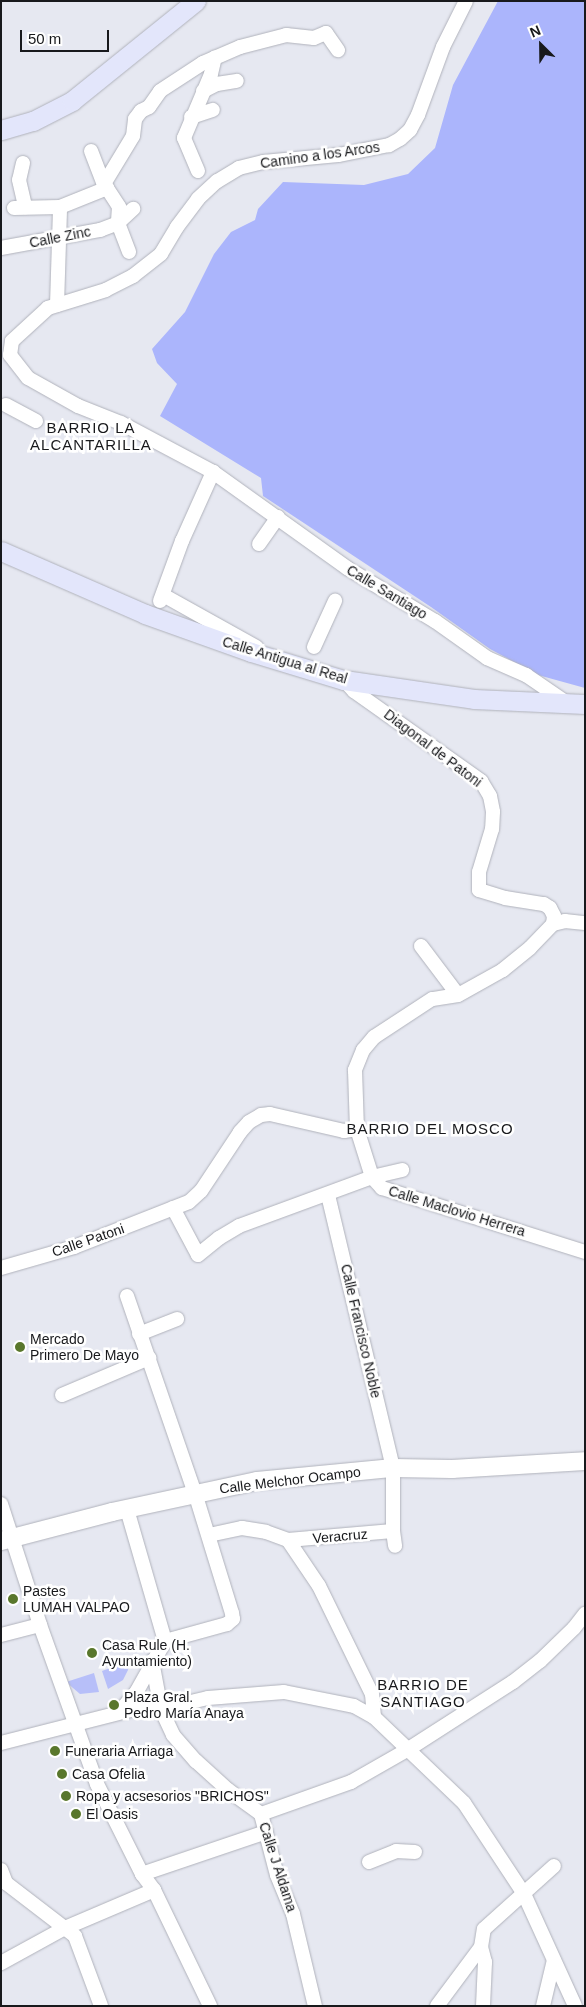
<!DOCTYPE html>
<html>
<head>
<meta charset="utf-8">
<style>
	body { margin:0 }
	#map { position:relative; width:586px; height:2007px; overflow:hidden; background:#e6e8f1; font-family:Helvetica,sans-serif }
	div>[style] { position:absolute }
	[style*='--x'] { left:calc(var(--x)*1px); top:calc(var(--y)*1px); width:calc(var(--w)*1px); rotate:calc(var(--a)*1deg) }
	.green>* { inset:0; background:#b7bff9 }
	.forest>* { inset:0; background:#abb5fc }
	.roads { filter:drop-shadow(0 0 1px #b0b2bb) drop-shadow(0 0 1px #b0b2bb) }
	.minor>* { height:14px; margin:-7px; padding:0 7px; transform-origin:7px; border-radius:7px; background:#fff }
	.tertiary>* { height:18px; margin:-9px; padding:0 9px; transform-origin:9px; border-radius:9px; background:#fff }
	.secondary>* { height:19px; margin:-9.5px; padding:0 9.5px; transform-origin:9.5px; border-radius:9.5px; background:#e3e6fb }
	.dots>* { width:14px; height:14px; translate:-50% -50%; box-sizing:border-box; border:2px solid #fff; border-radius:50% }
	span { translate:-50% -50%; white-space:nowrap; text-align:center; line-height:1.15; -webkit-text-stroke:5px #fff; paint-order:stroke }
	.street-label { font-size:14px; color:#18191c }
	.poi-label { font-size:14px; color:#18191c }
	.left { translate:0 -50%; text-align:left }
	.neighbourhood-label { font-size:15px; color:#18191c; letter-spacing:1px }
	.frame { position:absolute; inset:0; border:2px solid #18191c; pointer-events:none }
	.north { position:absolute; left:516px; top:20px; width:50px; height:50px; -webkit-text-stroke:4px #fff; paint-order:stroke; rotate:337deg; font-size:14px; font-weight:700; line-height:20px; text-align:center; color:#18191c }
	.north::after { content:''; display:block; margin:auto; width:18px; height:22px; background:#18191c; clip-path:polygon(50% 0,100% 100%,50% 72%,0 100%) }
	.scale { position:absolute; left:20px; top:30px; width:89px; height:22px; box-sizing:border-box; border:2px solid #18191c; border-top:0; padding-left:6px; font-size:15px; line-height:18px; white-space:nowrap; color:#18191c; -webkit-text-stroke:4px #fff; paint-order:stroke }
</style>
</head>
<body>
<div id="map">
	<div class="green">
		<i style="clip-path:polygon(129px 1661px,128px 1670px,123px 1680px,108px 1689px,102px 1671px)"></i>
		<i style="clip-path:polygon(94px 1673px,99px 1692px,80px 1694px,66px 1682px)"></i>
	</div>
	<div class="forest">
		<i style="clip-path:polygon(498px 1px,585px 1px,585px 688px,538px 675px,490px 649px,431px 607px,263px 496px,261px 478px,160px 416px,177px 384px,157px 363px,152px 349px,185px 312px,214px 254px,231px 232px,255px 220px,258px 209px,283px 182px,364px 185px,408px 174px,435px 148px,453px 85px)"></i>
	</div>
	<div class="roads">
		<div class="minor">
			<i style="--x:466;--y:1;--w:51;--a:116.6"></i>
			<i style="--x:443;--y:47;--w:72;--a:110.2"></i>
			<i style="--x:418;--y:115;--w:17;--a:118"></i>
			<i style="--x:410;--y:130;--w:13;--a:138"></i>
			<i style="--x:400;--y:139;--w:13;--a:151"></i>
			<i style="--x:389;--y:145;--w:52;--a:168.9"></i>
			<i style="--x:338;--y:155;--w:75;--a:174.7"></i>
			<i style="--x:263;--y:162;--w:25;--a:166"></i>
			<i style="--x:239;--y:168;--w:26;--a:149"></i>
			<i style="--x:217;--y:181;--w:26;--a:137"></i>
			<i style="--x:198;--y:199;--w:35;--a:127"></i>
			<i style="--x:177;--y:227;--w:31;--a:121"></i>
			<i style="--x:161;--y:254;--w:36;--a:142"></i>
			<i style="--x:133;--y:276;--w:30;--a:153"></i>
			<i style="--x:106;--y:290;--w:61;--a:162.8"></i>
			<i style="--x:48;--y:308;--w:49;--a:137.5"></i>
			<i style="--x:12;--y:341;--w:14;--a:98"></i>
			<i style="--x:10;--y:355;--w:29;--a:52"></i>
			<i style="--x:28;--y:378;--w:57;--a:29.2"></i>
			<i style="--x:78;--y:406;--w:46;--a:21.6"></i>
			<i style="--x:121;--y:423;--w:104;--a:28"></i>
			<i style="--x:213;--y:472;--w:165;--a:35.6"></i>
			<i style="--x:347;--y:568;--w:103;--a:31.1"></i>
			<i style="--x:435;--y:621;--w:64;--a:35.4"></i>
			<i style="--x:487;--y:658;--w:43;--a:23.6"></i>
			<i style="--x:526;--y:675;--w:50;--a:34.3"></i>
			<i style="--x:203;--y:91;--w:16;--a:-27"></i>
			<i style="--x:217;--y:84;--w:20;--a:-9"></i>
			<i style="--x:191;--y:117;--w:23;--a:-18"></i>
			<i style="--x:91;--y:151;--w:33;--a:69"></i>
			<i style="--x:103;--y:182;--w:30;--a:57"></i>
			<i style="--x:119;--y:207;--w:16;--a:94"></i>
			<i style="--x:118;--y:223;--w:31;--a:69"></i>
			<i style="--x:23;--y:163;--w:17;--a:103"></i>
			<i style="--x:19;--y:180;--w:28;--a:77"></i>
			<i style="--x:198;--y:171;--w:36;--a:-113"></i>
			<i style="--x:184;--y:138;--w:69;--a:-67.1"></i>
			<i style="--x:211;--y:74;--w:17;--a:-77"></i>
			<i style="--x:104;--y:184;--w:56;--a:-58.9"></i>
			<i style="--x:133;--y:136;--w:17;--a:-83"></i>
			<i style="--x:135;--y:119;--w:10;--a:-53"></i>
			<i style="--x:141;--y:111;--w:9;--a:-27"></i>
			<i style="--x:149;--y:107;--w:19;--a:-55"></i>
			<i style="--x:160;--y:91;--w:51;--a:-33.1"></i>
			<i style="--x:203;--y:63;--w:40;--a:-23.4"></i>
			<i style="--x:240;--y:47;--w:48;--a:-14.6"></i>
			<i style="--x:286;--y:35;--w:28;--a:6"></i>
			<i style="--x:314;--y:38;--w:13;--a:-23"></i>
			<i style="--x:326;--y:33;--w:21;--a:55"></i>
			<i style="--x:14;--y:208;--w:46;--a:-1.2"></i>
			<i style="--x:60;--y:207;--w:51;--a:-22"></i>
			<i style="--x:1;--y:248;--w:101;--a:-10.3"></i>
			<i style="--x:100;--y:230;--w:19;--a:-21"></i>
			<i style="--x:118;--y:223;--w:21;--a:-43"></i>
			<i style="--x:57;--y:305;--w:98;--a:-88.2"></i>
			<i style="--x:6;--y:405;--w:34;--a:28"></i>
			<i style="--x:259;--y:544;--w:33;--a:-55"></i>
			<i style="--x:163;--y:595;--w:107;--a:29.2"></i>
			<i style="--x:160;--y:601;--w:64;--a:-69.9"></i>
			<i style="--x:182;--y:541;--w:76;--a:-65.8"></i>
			<i style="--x:314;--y:647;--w:51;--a:-65.5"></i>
			<i style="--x:344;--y:680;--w:15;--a:48"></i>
			<i style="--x:354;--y:691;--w:156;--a:35.3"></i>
			<i style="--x:481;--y:781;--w:17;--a:59"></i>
			<i style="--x:490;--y:796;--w:16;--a:79"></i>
			<i style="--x:493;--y:812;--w:17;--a:93"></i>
			<i style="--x:492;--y:829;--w:45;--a:106.8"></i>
			<i style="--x:479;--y:872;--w:18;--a:90"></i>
			<i style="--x:479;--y:890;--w:27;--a:17"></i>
			<i style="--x:505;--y:898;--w:39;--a:9"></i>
			<i style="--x:544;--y:904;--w:7;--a:34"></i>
			<i style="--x:550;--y:908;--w:9;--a:63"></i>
			<i style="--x:554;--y:916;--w:8;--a:97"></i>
			<i style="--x:553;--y:924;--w:33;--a:134"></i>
			<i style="--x:530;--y:948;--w:35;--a:141"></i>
			<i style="--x:503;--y:970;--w:51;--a:150.9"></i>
			<i style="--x:458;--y:995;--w:26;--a:171"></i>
			<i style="--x:432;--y:999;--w:69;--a:146.8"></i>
			<i style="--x:374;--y:1037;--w:17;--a:130"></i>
			<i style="--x:363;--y:1050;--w:22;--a:112"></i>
			<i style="--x:355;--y:1070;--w:59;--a:88.1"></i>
			<i style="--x:357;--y:1129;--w:50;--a:72.6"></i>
			<i style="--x:372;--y:1177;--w:15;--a:48"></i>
			<i style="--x:382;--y:1188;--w:213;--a:17.5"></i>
			<i style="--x:553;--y:924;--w:12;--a:-14"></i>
			<i style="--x:565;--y:921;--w:20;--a:6"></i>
			<i style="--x:421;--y:946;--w:61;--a:52.9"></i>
			<i style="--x:328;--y:1195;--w:281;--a:76.6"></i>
			<i style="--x:393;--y:1468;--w:63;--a:90"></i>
			<i style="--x:393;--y:1531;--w:15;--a:82"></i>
			<i style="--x:173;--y:1208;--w:53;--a:62"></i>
			<i style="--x:198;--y:1255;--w:27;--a:-39"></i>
			<i style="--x:219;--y:1238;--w:23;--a:-31"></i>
			<i style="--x:239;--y:1226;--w:142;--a:-20.2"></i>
			<i style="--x:372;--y:1177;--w:31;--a:-13"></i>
			<i style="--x:1;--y:1268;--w:76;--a:-16"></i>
			<i style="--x:74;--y:1247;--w:123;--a:-21.4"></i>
			<i style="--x:189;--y:1202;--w:16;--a:-43"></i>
			<i style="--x:201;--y:1191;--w:71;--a:-56.5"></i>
			<i style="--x:240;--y:1132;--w:13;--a:-48"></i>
			<i style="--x:249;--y:1122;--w:14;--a:-30"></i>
			<i style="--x:261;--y:1115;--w:9;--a:-6"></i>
			<i style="--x:270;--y:1114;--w:76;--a:12.9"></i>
			<i style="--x:344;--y:1131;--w:13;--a:-9"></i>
			<i style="--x:127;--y:1296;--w:208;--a:71"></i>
			<i style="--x:195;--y:1493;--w:126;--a:72.9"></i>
			<i style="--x:232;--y:1613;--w:6;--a:81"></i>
			<i style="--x:233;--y:1619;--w:8;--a:140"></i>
			<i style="--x:227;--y:1624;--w:64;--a:164.7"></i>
			<i style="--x:139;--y:1334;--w:41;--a:-21.5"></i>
			<i style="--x:62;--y:1395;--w:95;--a:-23"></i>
			<i style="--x:1;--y:1504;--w:127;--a:72.1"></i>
			<i style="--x:40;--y:1625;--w:169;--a:70.3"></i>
			<i style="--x:97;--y:1784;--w:101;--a:63.4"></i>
			<i style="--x:142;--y:1874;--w:20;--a:53"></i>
			<i style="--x:154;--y:1890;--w:129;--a:64.2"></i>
			<i style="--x:209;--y:1535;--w:34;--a:-12"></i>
			<i style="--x:242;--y:1528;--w:24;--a:9"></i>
			<i style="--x:266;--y:1532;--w:23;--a:20"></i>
			<i style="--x:288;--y:1540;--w:105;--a:-4.9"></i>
			<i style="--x:288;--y:1540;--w:55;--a:56"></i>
			<i style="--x:319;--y:1586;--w:120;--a:63.9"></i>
			<i style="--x:372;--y:1694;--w:23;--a:85"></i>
			<i style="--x:1;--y:1635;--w:40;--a:-14.4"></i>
			<i style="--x:152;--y:1661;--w:49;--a:79.4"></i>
			<i style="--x:161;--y:1709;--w:29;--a:65"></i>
			<i style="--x:173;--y:1735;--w:35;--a:49"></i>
			<i style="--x:196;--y:1761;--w:43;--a:42.2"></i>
			<i style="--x:228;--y:1790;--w:41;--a:36"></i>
			<i style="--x:261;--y:1814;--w:63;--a:75.3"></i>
			<i style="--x:277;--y:1875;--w:42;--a:67.7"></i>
			<i style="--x:293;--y:1914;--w:95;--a:76.6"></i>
			<i style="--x:119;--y:1712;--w:28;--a:-49"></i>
			<i style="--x:137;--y:1691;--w:57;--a:-60.8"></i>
			<i style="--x:165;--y:1641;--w:137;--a:-106.1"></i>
			<i style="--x:1;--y:1743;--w:137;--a:-14.3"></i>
			<i style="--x:134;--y:1709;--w:27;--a:0"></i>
			<i style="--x:161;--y:1709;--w:48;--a:-13.2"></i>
			<i style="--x:208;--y:1698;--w:76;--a:-4.5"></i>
			<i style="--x:284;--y:1692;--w:71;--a:11.3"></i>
			<i style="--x:354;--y:1706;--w:23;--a:29"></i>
			<i style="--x:374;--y:1717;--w:124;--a:43.7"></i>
			<i style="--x:464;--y:1803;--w:109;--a:56.6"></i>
			<i style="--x:524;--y:1894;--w:123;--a:65.5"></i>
			<i style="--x:261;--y:1814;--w:96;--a:-19.6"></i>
			<i style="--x:351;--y:1782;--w:64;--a:-29.7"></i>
			<i style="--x:407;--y:1750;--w:126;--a:-32.7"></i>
			<i style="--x:513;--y:1682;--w:34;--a:-38"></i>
			<i style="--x:540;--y:1661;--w:47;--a:-44.1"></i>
			<i style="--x:574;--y:1628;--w:18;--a:-52"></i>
			<i style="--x:369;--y:1862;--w:29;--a:-22"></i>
			<i style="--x:396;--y:1851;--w:19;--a:3"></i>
			<i style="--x:1;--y:1870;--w:14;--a:69"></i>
			<i style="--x:6;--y:1883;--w:87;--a:37.5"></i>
			<i style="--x:75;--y:1936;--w:75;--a:69.6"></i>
			<i style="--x:142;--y:1874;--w:131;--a:-18.7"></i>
			<i style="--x:481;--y:1947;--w:16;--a:75"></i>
			<i style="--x:485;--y:1962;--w:44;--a:92.6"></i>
			<i style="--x:1;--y:1963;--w:73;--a:-28.7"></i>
			<i style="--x:65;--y:1928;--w:97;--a:-23.1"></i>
			<i style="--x:437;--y:2006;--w:74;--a:-53.3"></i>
			<i style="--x:481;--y:1947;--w:18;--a:-81"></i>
			<i style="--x:484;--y:1929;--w:94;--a:-42"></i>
			<i style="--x:543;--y:2006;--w:47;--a:-76.6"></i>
		</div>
		<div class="tertiary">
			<i style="--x:1;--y:1541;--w:115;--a:-14.6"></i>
			<i style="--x:112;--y:1512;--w:148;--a:-12.1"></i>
			<i style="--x:257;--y:1481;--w:137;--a:-5.5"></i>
			<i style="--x:393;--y:1468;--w:59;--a:1"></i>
			<i style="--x:452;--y:1469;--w:133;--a:-3.4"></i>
		</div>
		<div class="secondary">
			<i style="--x:1;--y:130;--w:33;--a:-16"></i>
			<i style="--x:33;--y:121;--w:44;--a:-27.1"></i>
			<i style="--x:72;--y:101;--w:159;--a:-38.9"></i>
			<i style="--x:1;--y:551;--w:157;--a:23.6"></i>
			<i style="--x:145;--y:614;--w:113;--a:19.7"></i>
			<i style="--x:251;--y:652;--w:97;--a:16.8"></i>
			<i style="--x:344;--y:680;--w:131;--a:8.3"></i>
			<i style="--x:474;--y:699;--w:111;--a:2.6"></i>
		</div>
	</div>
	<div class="dots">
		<i style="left:20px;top:1347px;background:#59772c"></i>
		<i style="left:13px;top:1599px;background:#59772c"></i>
		<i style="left:92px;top:1653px;background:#59772c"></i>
		<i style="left:114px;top:1705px;background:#59772c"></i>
		<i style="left:55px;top:1751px;background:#59772c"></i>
		<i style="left:62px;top:1774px;background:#59772c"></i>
		<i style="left:66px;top:1796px;background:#59772c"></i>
		<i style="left:76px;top:1814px;background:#59772c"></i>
	</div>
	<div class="street-label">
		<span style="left:320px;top:155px;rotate:-8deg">Camino a los Arcos</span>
		<span style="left:60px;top:237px;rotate:-11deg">Calle Zinc</span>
		<span style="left:387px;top:592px;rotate:31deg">Calle Santiago</span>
		<span style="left:285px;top:660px;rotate:17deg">Calle Antigua al Real</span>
		<span style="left:433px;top:748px;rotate:37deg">Diagonal de Patoni</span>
		<span style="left:457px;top:1211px;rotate:17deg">Calle Maclovio Herrera</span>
		<span style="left:88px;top:1240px;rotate:-19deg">Calle Patoni</span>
		<span style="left:361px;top:1331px;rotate:77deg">Calle Francisco Noble</span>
		<span style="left:290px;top:1480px;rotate:-7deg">Calle Melchor Ocampo</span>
		<span style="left:340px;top:1536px;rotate:-5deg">Veracruz</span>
		<span style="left:278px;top:1867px;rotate:72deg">Calle J Aldama</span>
	</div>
	<div class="poi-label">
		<span class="left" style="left:30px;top:1347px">Mercado<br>Primero De Mayo</span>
		<span class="left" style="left:23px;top:1599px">Pastes<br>LUMAH VALPAO</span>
		<span class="left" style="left:102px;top:1653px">Casa Rule (H.<br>Ayuntamiento)</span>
		<span class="left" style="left:124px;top:1705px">Plaza Gral.<br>Pedro María Anaya</span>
		<span class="left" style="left:65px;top:1751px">Funeraria Arriaga</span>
		<span class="left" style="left:72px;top:1774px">Casa Ofelia</span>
		<span class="left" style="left:76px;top:1796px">Ropa y acsesorios "BRICHOS"</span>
		<span class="left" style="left:86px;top:1814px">El Oasis</span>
	</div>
	<div class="neighbourhood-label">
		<span style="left:91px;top:436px">BARRIO LA<br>ALCANTARILLA</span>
		<span style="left:430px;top:1129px">BARRIO DEL MOSCO</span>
		<span style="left:423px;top:1693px">BARRIO DE<br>SANTIAGO</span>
	</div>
	<div class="frame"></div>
	<div class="north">N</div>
	<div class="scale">50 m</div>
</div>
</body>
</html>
